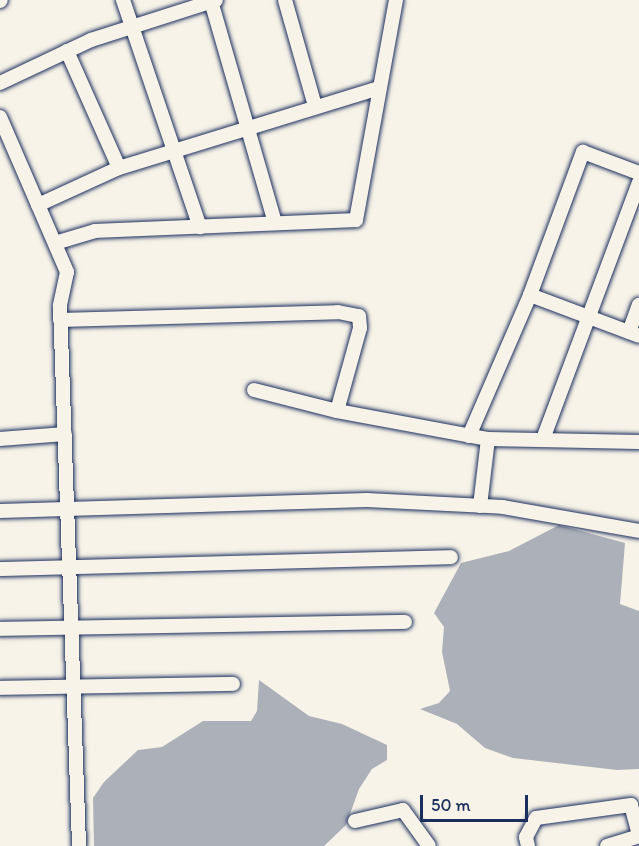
<!DOCTYPE html>
<html>
<head>
<meta charset="utf-8">
<style>
	body { margin:0 }
	#map { position:relative; width:639px; height:846px; overflow:hidden; background:#f7f3e8; font-family:Itim,sans-serif }
	div>[style] { position:absolute }
	[style*='--x'] { left:calc(var(--x)*1px); top:calc(var(--y)*1px); width:calc(var(--w)*1px); rotate:calc(var(--a)*1deg) }
	.water>* { inset:0; background:#acb0b9 }
	.roads { filter:drop-shadow(0 0 2px #1b2f5e) drop-shadow(0 0 2px #1b2f5e) }
	.minor>* { height:14px; margin:-7px; padding:0 7px; transform-origin:7px; border-radius:7px; background:#f7f3e8 }
	span { translate:-50% -50%; white-space:nowrap; text-align:center; line-height:1.15; -webkit-text-stroke:4.5px #f7f3e8; paint-order:stroke }
	.scale { position:absolute; left:420px; top:795px; width:108px; height:27px; box-sizing:border-box; border:3px solid #1b2f5e; border-top:0; padding-left:8px; font-size:18px; line-height:21px; white-space:nowrap; color:#1b2f5e; -webkit-text-stroke:4px #f7f3e8; paint-order:stroke }
</style>
</head>
<body>
<div id="map">
	<div class="water">
		<i style="clip-path:polygon(559px 525px,625px 543px,620px 604px,639px 611px,639px 769px,617px 770px,513px 758px,485px 748px,457px 724px,420px 709px,439px 703px,450px 691px,442px 652px,444px 627px,434px 613px,461px 563px,509px 551px)"></i>
		<i style="clip-path:polygon(259px 680px,309px 716px,342px 724px,387px 745px,387px 760px,372px 769px,359px 789px,346px 825px,324px 846px,94px 846px,93px 798px,104px 782px,138px 750px,162px 747px,203px 721px,251px 721px,257px 711px)"></i>
	</div>
	<div class="roads">
		<div class="minor">
			<i style="--x:123;--y:0;--w:240;--a:71.3"></i>
			<i style="--x:285;--y:0;--w:110;--a:74.2"></i>
			<i style="--x:0;--y:1;--w:1;--a:-45"></i>
			<i style="--x:211;--y:1;--w:231;--a:73.9"></i>
			<i style="--x:67;--y:51;--w:128;--a:66"></i>
			<i style="--x:0;--y:83;--w:101;--a:-25.3"></i>
			<i style="--x:91;--y:40;--w:131;--a:-17.7"></i>
			<i style="--x:0;--y:117;--w:169;--a:66.6"></i>
			<i style="--x:67;--y:272;--w:35;--a:102"></i>
			<i style="--x:60;--y:306;--w:540;--a:87.98"></i>
			<i style="--x:38;--y:205;--w:89;--a:-24.6"></i>
			<i style="--x:119;--y:168;--w:272;--a:-17.1"></i>
			<i style="--x:55;--y:243;--w:42;--a:-16.7"></i>
			<i style="--x:95;--y:231;--w:261;--a:-2.4"></i>
			<i style="--x:356;--y:220;--w:224;--a:-79.7"></i>
			<i style="--x:530;--y:295;--w:116;--a:20.6"></i>
			<i style="--x:60;--y:320;--w:278;--a:-1.6"></i>
			<i style="--x:338;--y:312;--w:21;--a:11"></i>
			<i style="--x:359;--y:316;--w:12;--a:85"></i>
			<i style="--x:360;--y:328;--w:86;--a:105.5"></i>
			<i style="--x:629;--y:332;--w:29;--a:-70"></i>
			<i style="--x:254;--y:390;--w:86;--a:14.2"></i>
			<i style="--x:337;--y:411;--w:154;--a:10.5"></i>
			<i style="--x:488;--y:439;--w:151;--a:1.1"></i>
			<i style="--x:469;--y:436;--w:154;--a:-66.6"></i>
			<i style="--x:530;--y:295;--w:153;--a:-69.7"></i>
			<i style="--x:583;--y:152;--w:60;--a:20.6"></i>
			<i style="--x:0;--y:439;--w:65;--a:-4.4"></i>
			<i style="--x:543;--y:439;--w:274;--a:-69.5"></i>
			<i style="--x:480;--y:506;--w:67;--a:-83.2"></i>
			<i style="--x:0;--y:511;--w:367;--a:-1.7"></i>
			<i style="--x:367;--y:500;--w:136;--a:2.9"></i>
			<i style="--x:503;--y:507;--w:138;--a:10"></i>
			<i style="--x:0;--y:569;--w:451;--a:-1.5"></i>
			<i style="--x:0;--y:629;--w:405;--a:-1"></i>
			<i style="--x:0;--y:688;--w:233;--a:-1"></i>
			<i style="--x:355;--y:821;--w:49;--a:-12.9"></i>
			<i style="--x:403;--y:810;--w:44;--a:54.2"></i>
			<i style="--x:528;--y:846;--w:9;--a:-103"></i>
			<i style="--x:526;--y:837;--w:21;--a:-62"></i>
			<i style="--x:536;--y:818;--w:96;--a:-7.8"></i>
			<i style="--x:631;--y:805;--w:31;--a:75"></i>
			<i style="--x:607;--y:846;--w:34;--a:-17"></i>
		</div>
	</div>
	<div class="scale">50 m</div>
</div>
</body>
</html>
